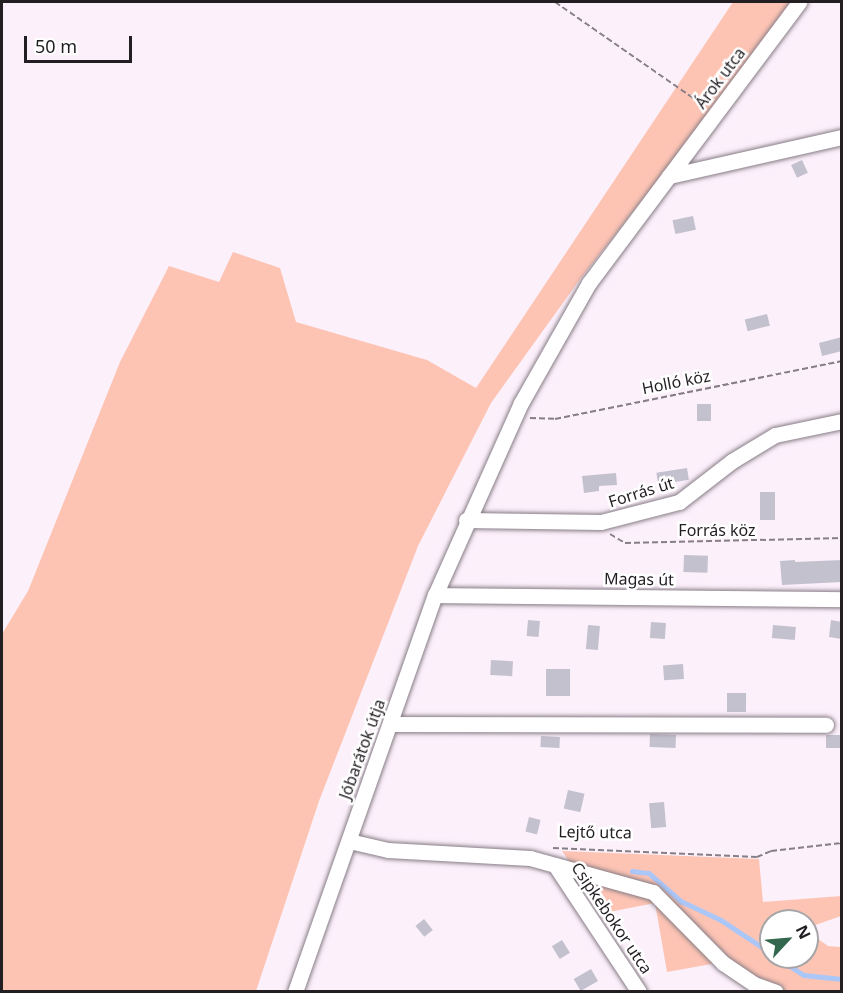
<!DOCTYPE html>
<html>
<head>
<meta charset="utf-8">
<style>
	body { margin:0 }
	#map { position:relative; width:843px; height:993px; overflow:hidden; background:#fcf0fb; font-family:"Noto Sans",sans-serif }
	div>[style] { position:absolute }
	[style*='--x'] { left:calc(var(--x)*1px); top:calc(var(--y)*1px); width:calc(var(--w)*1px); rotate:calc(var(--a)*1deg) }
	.green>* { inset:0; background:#fdc4b4 }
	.stream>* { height:4.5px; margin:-2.25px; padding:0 2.25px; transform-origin:2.25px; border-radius:2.25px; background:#abc7f8 }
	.building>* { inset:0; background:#c4c1ce; transform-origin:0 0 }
	.path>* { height:2px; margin-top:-1px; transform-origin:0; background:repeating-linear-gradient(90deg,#867e85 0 6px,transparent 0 9px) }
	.roads { filter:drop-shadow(0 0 2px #877d86) drop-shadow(0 0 2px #877d86) }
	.minor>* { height:15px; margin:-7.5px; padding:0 7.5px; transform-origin:7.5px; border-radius:7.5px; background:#fff }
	span { translate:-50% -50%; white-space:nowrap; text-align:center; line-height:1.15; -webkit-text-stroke:5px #fff; paint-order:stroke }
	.street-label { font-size:16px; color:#221e22 }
	.frame { position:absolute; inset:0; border:3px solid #221e22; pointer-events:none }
	.north { position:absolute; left:759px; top:909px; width:60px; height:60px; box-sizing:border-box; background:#fff; border:2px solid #a7a5a7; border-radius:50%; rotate:64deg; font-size:16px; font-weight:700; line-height:24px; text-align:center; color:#221e22 }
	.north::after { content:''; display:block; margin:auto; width:21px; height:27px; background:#33684e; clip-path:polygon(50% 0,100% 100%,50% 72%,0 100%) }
	.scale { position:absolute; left:24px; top:36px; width:108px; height:27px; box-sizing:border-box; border:3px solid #221e22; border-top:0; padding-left:8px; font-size:18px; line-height:21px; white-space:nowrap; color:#221e22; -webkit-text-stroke:4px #fff; paint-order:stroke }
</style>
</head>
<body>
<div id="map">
	<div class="green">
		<i style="clip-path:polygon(733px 2px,797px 2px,578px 282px,491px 403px,418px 546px,319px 801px,256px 991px,2px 991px,2px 634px,28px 591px,120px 362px,169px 266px,219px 282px,233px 252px,280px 268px,296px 322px,427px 360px,476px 388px)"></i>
		<i style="clip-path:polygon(562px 851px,759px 859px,763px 902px,841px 896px,841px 916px,807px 928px,807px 921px,771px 921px,771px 957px,807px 957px,807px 931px,828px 946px,841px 947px,841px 991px,765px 991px,717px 963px,667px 972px,655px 903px,604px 913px)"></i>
	</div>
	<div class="stream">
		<i style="--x:632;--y:871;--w:17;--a:7"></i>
		<i style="--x:649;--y:873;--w:43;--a:41.2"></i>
		<i style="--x:681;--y:901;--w:44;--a:25.4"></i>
		<i style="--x:721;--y:920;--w:60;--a:33.4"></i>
		<i style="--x:776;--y:957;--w:33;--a:33"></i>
		<i style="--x:804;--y:975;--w:38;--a:6"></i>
	</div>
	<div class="building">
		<i style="left:802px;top:160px;width:14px;height:12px;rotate:65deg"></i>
		<i style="left:693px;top:216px;width:14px;height:21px;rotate:78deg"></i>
		<i style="left:767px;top:314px;width:12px;height:23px;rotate:76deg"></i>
		<i style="clip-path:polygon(842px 337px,842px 351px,822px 356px,819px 343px)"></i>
		<i style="left:711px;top:404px;width:17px;height:14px;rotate:90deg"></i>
		<i style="left:687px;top:468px;width:12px;height:31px;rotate:81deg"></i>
		<i style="clip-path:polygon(616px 473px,617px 485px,599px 486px,599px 491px,584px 493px,582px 476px)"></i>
		<i style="left:760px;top:492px;width:15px;height:28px"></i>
		<i style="left:684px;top:555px;width:24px;height:17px;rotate:2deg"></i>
		<i style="clip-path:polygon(795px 560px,795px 562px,842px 560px,842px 582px,782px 585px,780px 561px)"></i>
		<i style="left:528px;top:620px;width:12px;height:16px;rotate:5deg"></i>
		<i style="clip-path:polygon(831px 620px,842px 622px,842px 639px,829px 637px)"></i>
		<i style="left:651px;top:622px;width:15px;height:16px;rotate:4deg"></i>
		<i style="left:588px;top:625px;width:12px;height:24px;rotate:5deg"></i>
		<i style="left:773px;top:625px;width:23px;height:13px;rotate:5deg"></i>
		<i style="left:491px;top:660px;width:22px;height:15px;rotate:3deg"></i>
		<i style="left:683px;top:664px;width:15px;height:20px;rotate:86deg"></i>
		<i style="left:546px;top:669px;width:24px;height:27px"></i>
		<i style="left:727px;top:693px;width:19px;height:19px"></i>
		<i style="left:650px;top:734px;width:26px;height:13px;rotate:2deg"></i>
		<i style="left:826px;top:735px;width:16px;height:13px"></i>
		<i style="left:541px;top:736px;width:19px;height:11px;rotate:3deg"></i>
		<i style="left:568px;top:790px;width:17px;height:19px;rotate:13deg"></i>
		<i style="left:664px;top:802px;width:25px;height:15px;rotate:85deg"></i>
		<i style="left:529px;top:817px;width:12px;height:15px;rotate:14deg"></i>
		<i style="left:424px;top:919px;width:14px;height:11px;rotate:51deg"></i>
		<i style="left:562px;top:940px;width:15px;height:12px;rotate:58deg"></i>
		<i style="left:591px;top:969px;width:14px;height:20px;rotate:60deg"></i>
	</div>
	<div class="path">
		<i style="--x:555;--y:2;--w:180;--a:34.8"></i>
		<i style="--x:530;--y:418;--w:25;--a:2"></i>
		<i style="--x:555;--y:419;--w:293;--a:-11.4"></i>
		<i style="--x:610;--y:534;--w:17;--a:31"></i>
		<i style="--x:625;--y:543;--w:217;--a:-1.3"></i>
		<i style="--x:553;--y:848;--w:204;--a:2.5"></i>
		<i style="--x:757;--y:857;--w:15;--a:-23"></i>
		<i style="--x:771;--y:851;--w:71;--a:-6.4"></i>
	</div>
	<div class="roads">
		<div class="minor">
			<i style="--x:669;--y:176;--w:177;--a:-12.7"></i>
			<i style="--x:466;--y:520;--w:135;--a:0.8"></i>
			<i style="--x:601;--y:522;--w:81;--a:-14.4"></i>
			<i style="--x:679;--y:502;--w:67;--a:-37.7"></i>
			<i style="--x:732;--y:461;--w:50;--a:-31.2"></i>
			<i style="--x:775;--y:435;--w:68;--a:-11.8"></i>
			<i style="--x:435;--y:595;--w:407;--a:0.6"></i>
			<i style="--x:391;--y:724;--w:435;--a:0.1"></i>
			<i style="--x:349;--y:841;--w:40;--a:13"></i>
			<i style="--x:388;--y:850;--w:142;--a:3.2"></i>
			<i style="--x:530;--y:858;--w:128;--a:15.5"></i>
			<i style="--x:653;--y:892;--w:100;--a:45.4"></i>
			<i style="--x:723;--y:963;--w:37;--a:34"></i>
			<i style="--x:754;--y:984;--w:23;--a:20"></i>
			<i style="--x:555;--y:865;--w:152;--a:56.5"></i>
			<i style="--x:295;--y:992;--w:421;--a:-70.6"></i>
			<i style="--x:435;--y:595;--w:210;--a:-65.9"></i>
			<i style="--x:521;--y:403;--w:138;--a:-60.5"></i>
			<i style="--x:589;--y:283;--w:351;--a:-53.2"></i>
		</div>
	</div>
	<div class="street-label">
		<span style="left:720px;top:78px;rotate:-53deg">Árok utca</span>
		<span style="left:676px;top:382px;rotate:-11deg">Holló köz</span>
		<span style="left:641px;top:492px;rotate:-17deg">Forrás út</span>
		<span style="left:717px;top:530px">Forrás köz</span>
		<span style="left:639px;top:579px;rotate:1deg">Magas út</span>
		<span style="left:362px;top:749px;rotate:-70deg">Jóbarátok útja</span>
		<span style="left:595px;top:832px;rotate:1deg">Lejtő utca</span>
		<span style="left:612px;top:918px;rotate:56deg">Csipkebokor utca</span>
	</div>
	<div class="frame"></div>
	<div class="north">N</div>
	<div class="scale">50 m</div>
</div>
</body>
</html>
